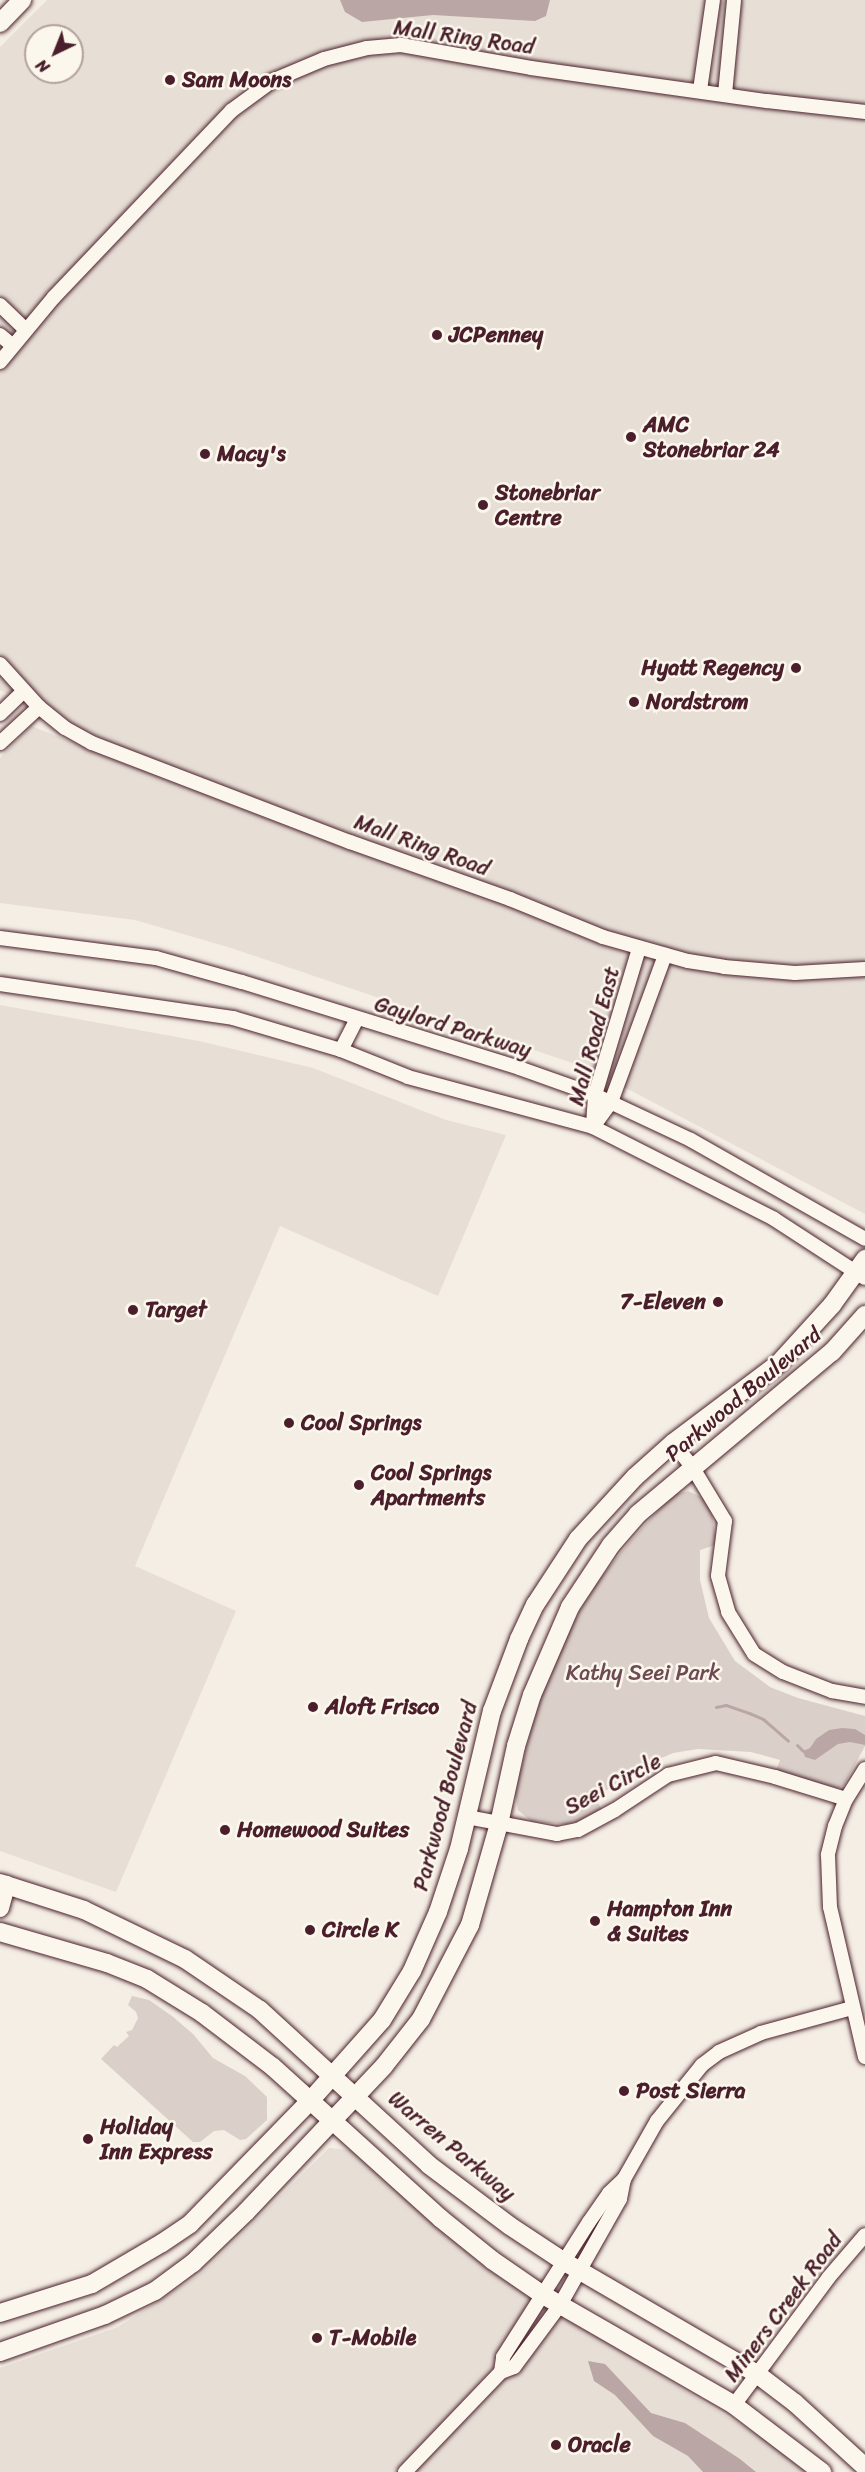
<!DOCTYPE html>
<html>
<head>
<meta charset="utf-8">
<style>
	body { margin:0 }
	#map { position:relative; width:865px; height:2472px; overflow:hidden; background:#f4eee4; font-family:Sriracha,sans-serif }
	div>[style] { position:absolute }
	[style*='--x'] { left:calc(var(--x)*1px); top:calc(var(--y)*1px); width:calc(var(--w)*1px); rotate:calc(var(--a)*1deg) }
	.built>* { inset:0; background:#e7dfd6 }
	.green>* { inset:0; background:#dbd0c9 }
	.water>* { inset:0; background:#baa7a5 }
	.stream>* { height:3px; margin:-1.5px; padding:0 1.5px; transform-origin:1.5px; border-radius:1.5px; background:#baa7a5 }
	.roads { filter:drop-shadow(0 0 2px #4a1f2b) drop-shadow(0 0 2px #4a1f2b) }
	.minor>* { height:14px; margin:-7px; padding:0 7px; transform-origin:7px; border-radius:7px; background:#fbf7ec }
	.major>* { height:18px; margin:-9px; padding:0 9px; transform-origin:9px; border-radius:9px; background:#fbf7ec }
	.dots>* { width:16px; height:16px; translate:-50% -50%; box-sizing:border-box; border:3px solid #fbf7ec; border-radius:50% }
	span { translate:-50% -50%; white-space:nowrap; text-align:center; line-height:1.15; -webkit-text-stroke:5px #fbf7ec; paint-order:stroke }
	.street-label { font-size:22px; color:#4a1f2b }
	.poi-label { font-size:22px; color:#4a1f2b; font-weight:700 }
	.left { translate:0 -50%; text-align:left }
	.right { translate:-100% -50%; text-align:right }
	.park-label { font-size:22px; color:#6e4b52 }
	.north { position:absolute; left:24px; top:24px; width:60px; height:60px; box-sizing:border-box; background:#fbf7ec; border:2px solid #b4a19f; border-radius:50%; rotate:223deg; font-size:16px; font-weight:700; line-height:24px; text-align:center; color:#4a1f2b }
	.north::after { content:''; display:block; margin:auto; width:21px; height:27px; background:#4a1f2b; clip-path:polygon(50% 0,100% 100%,50% 72%,0 100%) }
</style>
</head>
<body>
<div id="map">
	<div class="built">
		<i style="clip-path:polygon(evenodd,47px 0,865px 0,865px 1214px,590px 1069px,231px 948px,135px 920px,0 903px,0 758px,31px 726px,265px 817px,0 690px,0 47px,47px 0,36px 36px,72px 36px,72px 72px,36px 72px,36px 36px)"></i>
		<i style="clip-path:polygon(0 1005px,199px 1041px,313px 1068px,446px 1120px,506px 1135px,438px 1296px,280px 1226px,135px 1566px,236px 1611px,116px 1892px,0 1851px)"></i>
		<i style="clip-path:polygon(329px 2148px,353px 2150px,571px 2321px,785px 2452px,805px 2472px,0 2472px,0 2368px,118px 2327px,202px 2273px)"></i>
	</div>
	<div class="green">
		<i style="clip-path:polygon(688px 1491px,703px 1498px,711px 1510px,716px 1539px,715px 1545px,700px 1550px,700px 1580px,709px 1618px,735px 1661px,770px 1687px,798px 1698px,865px 1716px,865px 1746px,844px 1785px,838px 1788px,775px 1773px,780px 1760px,751px 1752px,698px 1749px,673px 1753px,641px 1767px,595px 1798px,603px 1811px,591px 1818px,567px 1824px,532px 1822px,518px 1810px,515px 1793px,539px 1697px,569px 1629px,596px 1584px,627px 1545px,672px 1495px)"></i>
		<i style="clip-path:polygon(132px 1996px,149px 2000px,172px 2016px,193px 2034px,213px 2058px,245px 2076px,267px 2097px,267px 2120px,246px 2139px,240px 2140px,224px 2130px,214px 2131px,200px 2142px,193px 2142px,101px 2059px,114px 2045px,117px 2047px,129px 2036px,126px 2032px,132px 2030px,138px 2018px,136px 2012px,128px 2005px)"></i>
	</div>
	<div class="water">
		<i style="clip-path:polygon(340px 0,550px 0,546px 16px,535px 21px,433px 15px,362px 22px,345px 12px)"></i>
		<i style="clip-path:polygon(842px 1728px,855px 1729px,865px 1735px,865px 1745px,850px 1742px,838px 1744px,815px 1760px,805px 1757px,803px 1751px,810px 1748px,816px 1739px,829px 1730px)"></i>
		<i style="clip-path:polygon(588px 2361px,605px 2364px,651px 2413px,685px 2423px,740px 2459px,756px 2472px,703px 2472px,688px 2456px,653px 2436px,615px 2395px,594px 2381px)"></i>
	</div>
	<div class="stream">
		<i style="--x:716;--y:1707;--w:10;--a:-11"></i>
		<i style="--x:726;--y:1705;--w:24;--a:19"></i>
		<i style="--x:749;--y:1713;--w:15;--a:23"></i>
		<i style="--x:763;--y:1719;--w:33;--a:41"></i>
		<i style="--x:797;--y:1745;--w:8;--a:45"></i>
	</div>
	<div class="roads">
		<div class="minor">
			<i style="--x:700;--y:90;--w:91;--a:-81.8"></i>
			<i style="--x:725;--y:94;--w:94;--a:-84.5"></i>
			<i style="--x:0;--y:305;--w:35;--a:44"></i>
			<i style="--x:0;--y:335;--w:16;--a:40"></i>
			<i style="--x:0;--y:362;--w:85;--a:-50.3"></i>
			<i style="--x:54;--y:297;--w:257;--a:-46.4"></i>
			<i style="--x:231;--y:111;--w:51;--a:-36.2"></i>
			<i style="--x:272;--y:81;--w:56;--a:-22.9"></i>
			<i style="--x:324;--y:59;--w:44;--a:-14.3"></i>
			<i style="--x:367;--y:48;--w:34;--a:-5"></i>
			<i style="--x:401;--y:45;--w:132;--a:10"></i>
			<i style="--x:531;--y:68;--w:238;--a:8"></i>
			<i style="--x:767;--y:101;--w:99;--a:6.4"></i>
			<i style="--x:0;--y:664;--w:58;--a:47.8"></i>
			<i style="--x:39;--y:707;--w:33;--a:39"></i>
			<i style="--x:65;--y:728;--w:31;--a:29"></i>
			<i style="--x:92;--y:743;--w:276;--a:21"></i>
			<i style="--x:350;--y:842;--w:170;--a:19.6"></i>
			<i style="--x:510;--y:899;--w:100;--a:22.2"></i>
			<i style="--x:603;--y:937;--w:88;--a:15.8"></i>
			<i style="--x:688;--y:961;--w:36;--a:9"></i>
			<i style="--x:724;--y:967;--w:71;--a:4.8"></i>
			<i style="--x:795;--y:973;--w:70;--a:-3.3"></i>
			<i style="--x:0;--y:714;--w:32;--a:-44"></i>
			<i style="--x:0;--y:743;--w:53;--a:-42.7"></i>
			<i style="--x:0;--y:938;--w:157;--a:7.3"></i>
			<i style="--x:156;--y:958;--w:89;--a:15.6"></i>
			<i style="--x:242;--y:982;--w:290;--a:17.2"></i>
			<i style="--x:519;--y:1068;--w:81;--a:19.6"></i>
			<i style="--x:595;--y:1095;--w:106;--a:25.1"></i>
			<i style="--x:691;--y:1140;--w:200;--a:29.6"></i>
			<i style="--x:0;--y:984;--w:235;--a:8.3"></i>
			<i style="--x:233;--y:1018;--w:113;--a:16.5"></i>
			<i style="--x:341;--y:1050;--w:72;--a:21.9"></i>
			<i style="--x:408;--y:1077;--w:192;--a:15.1"></i>
			<i style="--x:593;--y:1127;--w:203;--a:26.9"></i>
			<i style="--x:774;--y:1219;--w:108;--a:33"></i>
			<i style="--x:341;--y:1050;--w:35;--a:-63"></i>
			<i style="--x:593;--y:1125;--w:30;--a:-86"></i>
			<i style="--x:595;--y:1095;--w:153;--a:-73.3"></i>
			<i style="--x:593;--y:1127;--w:31;--a:-54"></i>
			<i style="--x:611;--y:1102;--w:157;--a:-69.8"></i>
			<i style="--x:673;--y:1443;--w:32;--a:51"></i>
			<i style="--x:693;--y:1468;--w:62;--a:58.9"></i>
			<i style="--x:725;--y:1521;--w:55;--a:97.3"></i>
			<i style="--x:718;--y:1576;--w:37;--a:74"></i>
			<i style="--x:728;--y:1612;--w:49;--a:58.2"></i>
			<i style="--x:754;--y:1654;--w:34;--a:32"></i>
			<i style="--x:783;--y:1672;--w:53;--a:21.2"></i>
			<i style="--x:832;--y:1691;--w:34;--a:10"></i>
			<i style="--x:865;--y:1769;--w:36;--a:122"></i>
			<i style="--x:846;--y:1799;--w:29;--a:112"></i>
			<i style="--x:835;--y:1826;--w:30;--a:104"></i>
			<i style="--x:828;--y:1855;--w:52;--a:87.8"></i>
			<i style="--x:830;--y:1907;--w:154;--a:76.9"></i>
			<i style="--x:467;--y:1817;--w:92;--a:10.7"></i>
			<i style="--x:557;--y:1834;--w:21;--a:-11"></i>
			<i style="--x:578;--y:1830;--w:42;--a:-28.4"></i>
			<i style="--x:615;--y:1810;--w:64;--a:-33.4"></i>
			<i style="--x:668;--y:1775;--w:49;--a:-14"></i>
			<i style="--x:716;--y:1763;--w:61;--a:13.3"></i>
			<i style="--x:775;--y:1777;--w:74;--a:17.2"></i>
			<i style="--x:501;--y:2372;--w:15;--a:-82"></i>
			<i style="--x:503;--y:2357;--w:160;--a:-57.5"></i>
			<i style="--x:589;--y:2222;--w:35;--a:-55"></i>
			<i style="--x:609;--y:2193;--w:21;--a:-43"></i>
			<i style="--x:624;--y:2179;--w:67;--a:-60.4"></i>
			<i style="--x:657;--y:2121;--w:72;--a:-51.2"></i>
			<i style="--x:702;--y:2065;--w:21;--a:-37"></i>
			<i style="--x:719;--y:2052;--w:46;--a:-24.3"></i>
			<i style="--x:761;--y:2033;--w:94;--a:-15.4"></i>
			<i style="--x:734;--y:2405;--w:159;--a:-53.4"></i>
			<i style="--x:829;--y:2277;--w:55;--a:-49.4"></i>
			<i style="--x:405;--y:2472;--w:139;--a:-46.2"></i>
			<i style="--x:501;--y:2372;--w:14;--a:-21"></i>
			<i style="--x:514;--y:2367;--w:77;--a:-53.4"></i>
			<i style="--x:560;--y:2305;--w:122;--a:-60.5"></i>
			<i style="--x:620;--y:2199;--w:20;--a:-79"></i>
		</div>
		<div class="major">
			<i style="--x:0;--y:23;--w:32;--a:-46"></i>
			<i style="--x:0;--y:1883;--w:88;--a:17.8"></i>
			<i style="--x:84;--y:1910;--w:112;--a:25.9"></i>
			<i style="--x:185;--y:1959;--w:91;--a:34.2"></i>
			<i style="--x:260;--y:2010;--w:229;--a:42.5"></i>
			<i style="--x:429;--y:2165;--w:101;--a:37"></i>
			<i style="--x:510;--y:2226;--w:64;--a:33.4"></i>
			<i style="--x:563;--y:2261;--w:225;--a:30.2"></i>
			<i style="--x:757;--y:2374;--w:48;--a:37.3"></i>
			<i style="--x:795;--y:2403;--w:95;--a:42.4"></i>
			<i style="--x:0;--y:1908;--w:24;--a:-75"></i>
			<i style="--x:0;--y:1932;--w:111;--a:16.2"></i>
			<i style="--x:107;--y:1963;--w:43;--a:21.8"></i>
			<i style="--x:147;--y:1979;--w:65;--a:31.7"></i>
			<i style="--x:202;--y:2013;--w:89;--a:37.3"></i>
			<i style="--x:273;--y:2067;--w:225;--a:42.1"></i>
			<i style="--x:440;--y:2218;--w:67;--a:38.9"></i>
			<i style="--x:492;--y:2260;--w:62;--a:34.5"></i>
			<i style="--x:543;--y:2295;--w:220;--a:29.9"></i>
			<i style="--x:734;--y:2405;--w:111;--a:37.3"></i>
			<i style="--x:0;--y:2313;--w:96;--a:-17.5"></i>
			<i style="--x:92;--y:2284;--w:81;--a:-30.4"></i>
			<i style="--x:162;--y:2243;--w:34;--a:-34"></i>
			<i style="--x:190;--y:2224;--w:172;--a:-45.7"></i>
			<i style="--x:310;--y:2101;--w:108;--a:-48.4"></i>
			<i style="--x:382;--y:2020;--w:57;--a:-58.5"></i>
			<i style="--x:412;--y:1971;--w:64;--a:-66.2"></i>
			<i style="--x:438;--y:1912;--w:66;--a:-71.6"></i>
			<i style="--x:459;--y:1849;--w:142;--a:-76.6"></i>
			<i style="--x:492;--y:1711;--w:77;--a:-69.4"></i>
			<i style="--x:519;--y:1639;--w:38;--a:-65"></i>
			<i style="--x:535;--y:1605;--w:79;--a:-56.9"></i>
			<i style="--x:578;--y:1539;--w:84;--a:-47.4"></i>
			<i style="--x:635;--y:1477;--w:51;--a:-41.8"></i>
			<i style="--x:673;--y:1443;--w:133;--a:-37"></i>
			<i style="--x:779;--y:1363;--w:79;--a:-47.6"></i>
			<i style="--x:832;--y:1305;--w:57;--a:-54.3"></i>
			<i style="--x:0;--y:2352;--w:111;--a:-19.4"></i>
			<i style="--x:105;--y:2315;--w:55;--a:-25.6"></i>
			<i style="--x:155;--y:2291;--w:47;--a:-36.4"></i>
			<i style="--x:193;--y:2263;--w:74;--a:-43.9"></i>
			<i style="--x:246;--y:2212;--w:201;--a:-46.6"></i>
			<i style="--x:384;--y:2066;--w:60;--a:-51.8"></i>
			<i style="--x:421;--y:2019;--w:106;--a:-62.5"></i>
			<i style="--x:470;--y:1925;--w:105;--a:-74"></i>
			<i style="--x:499;--y:1824;--w:80;--a:-77.7"></i>
			<i style="--x:516;--y:1746;--w:53;--a:-72.6"></i>
			<i style="--x:532;--y:1695;--w:96;--a:-66.6"></i>
			<i style="--x:570;--y:1607;--w:74;--a:-56.5"></i>
			<i style="--x:611;--y:1545;--w:41;--a:-48.9"></i>
			<i style="--x:638;--y:1514;--w:253;--a:-39.9"></i>
			<i style="--x:832;--y:1352;--w:50;--a:-48.3"></i>
		</div>
	</div>
	<div class="dots">
		<i style="left:170px;top:80px;background:#4a1f2b"></i>
		<i style="left:437px;top:335px;background:#4a1f2b"></i>
		<i style="left:631px;top:437px;background:#4a1f2b"></i>
		<i style="left:205px;top:454px;background:#4a1f2b"></i>
		<i style="left:483px;top:505px;background:#4a1f2b"></i>
		<i style="left:796px;top:668px;background:#4a1f2b"></i>
		<i style="left:634px;top:702px;background:#4a1f2b"></i>
		<i style="left:718px;top:1302px;background:#4a1f2b"></i>
		<i style="left:133px;top:1310px;background:#4a1f2b"></i>
		<i style="left:289px;top:1423px;background:#4a1f2b"></i>
		<i style="left:359px;top:1485px;background:#4a1f2b"></i>
		<i style="left:313px;top:1707px;background:#4a1f2b"></i>
		<i style="left:225px;top:1830px;background:#4a1f2b"></i>
		<i style="left:595px;top:1921px;background:#4a1f2b"></i>
		<i style="left:310px;top:1930px;background:#4a1f2b"></i>
		<i style="left:624px;top:2091px;background:#4a1f2b"></i>
		<i style="left:88px;top:2139px;background:#4a1f2b"></i>
		<i style="left:317px;top:2338px;background:#4a1f2b"></i>
		<i style="left:556px;top:2445px;background:#4a1f2b"></i>
	</div>
	<div class="street-label">
		<span style="left:464px;top:37px;rotate:8deg">Mall Ring Road</span>
		<span style="left:422px;top:845px;rotate:20deg">Mall Ring Road</span>
		<span style="left:453px;top:1027px;rotate:17deg">Gaylord Parkway</span>
		<span style="left:594px;top:1036px;rotate:-75deg">Mall Road East</span>
		<span style="left:743px;top:1394px;rotate:-40deg">Parkwood Boulevard</span>
		<span style="left:613px;top:1784px;rotate:-28deg">Seei Circle</span>
		<span style="left:445px;top:1796px;rotate:-75deg">Parkwood Boulevard</span>
		<span style="left:452px;top:2146px;rotate:40deg">Warren Parkway</span>
		<span style="left:783px;top:2307px;rotate:-53deg">Miners Creek Road</span>
	</div>
	<div class="poi-label">
		<span class="left" style="left:182px;top:80px">Sam Moons</span>
		<span class="left" style="left:449px;top:335px">JCPenney</span>
		<span class="left" style="left:643px;top:437px">AMC<br>Stonebriar 24</span>
		<span class="left" style="left:217px;top:454px">Macy's</span>
		<span class="left" style="left:495px;top:505px">Stonebriar<br>Centre</span>
		<span class="right" style="left:784px;top:668px">Hyatt Regency</span>
		<span class="left" style="left:646px;top:702px">Nordstrom</span>
		<span class="right" style="left:706px;top:1302px">7-Eleven</span>
		<span class="left" style="left:145px;top:1310px">Target</span>
		<span class="left" style="left:301px;top:1423px">Cool Springs</span>
		<span class="left" style="left:371px;top:1485px">Cool Springs<br>Apartments</span>
		<span class="left" style="left:325px;top:1707px">Aloft Frisco</span>
		<span class="left" style="left:237px;top:1830px">Homewood Suites</span>
		<span class="left" style="left:607px;top:1921px">Hampton Inn<br>&amp; Suites</span>
		<span class="left" style="left:322px;top:1930px">Circle K</span>
		<span class="left" style="left:636px;top:2091px">Post Sierra</span>
		<span class="left" style="left:100px;top:2139px">Holiday<br>Inn Express</span>
		<span class="left" style="left:329px;top:2338px">T-Mobile</span>
		<span class="left" style="left:568px;top:2445px">Oracle</span>
	</div>
	<div class="park-label">
		<span style="left:643px;top:1673px">Kathy Seei Park</span>
	</div>
	<div class="north">N</div>
</div>
</body>
</html>
